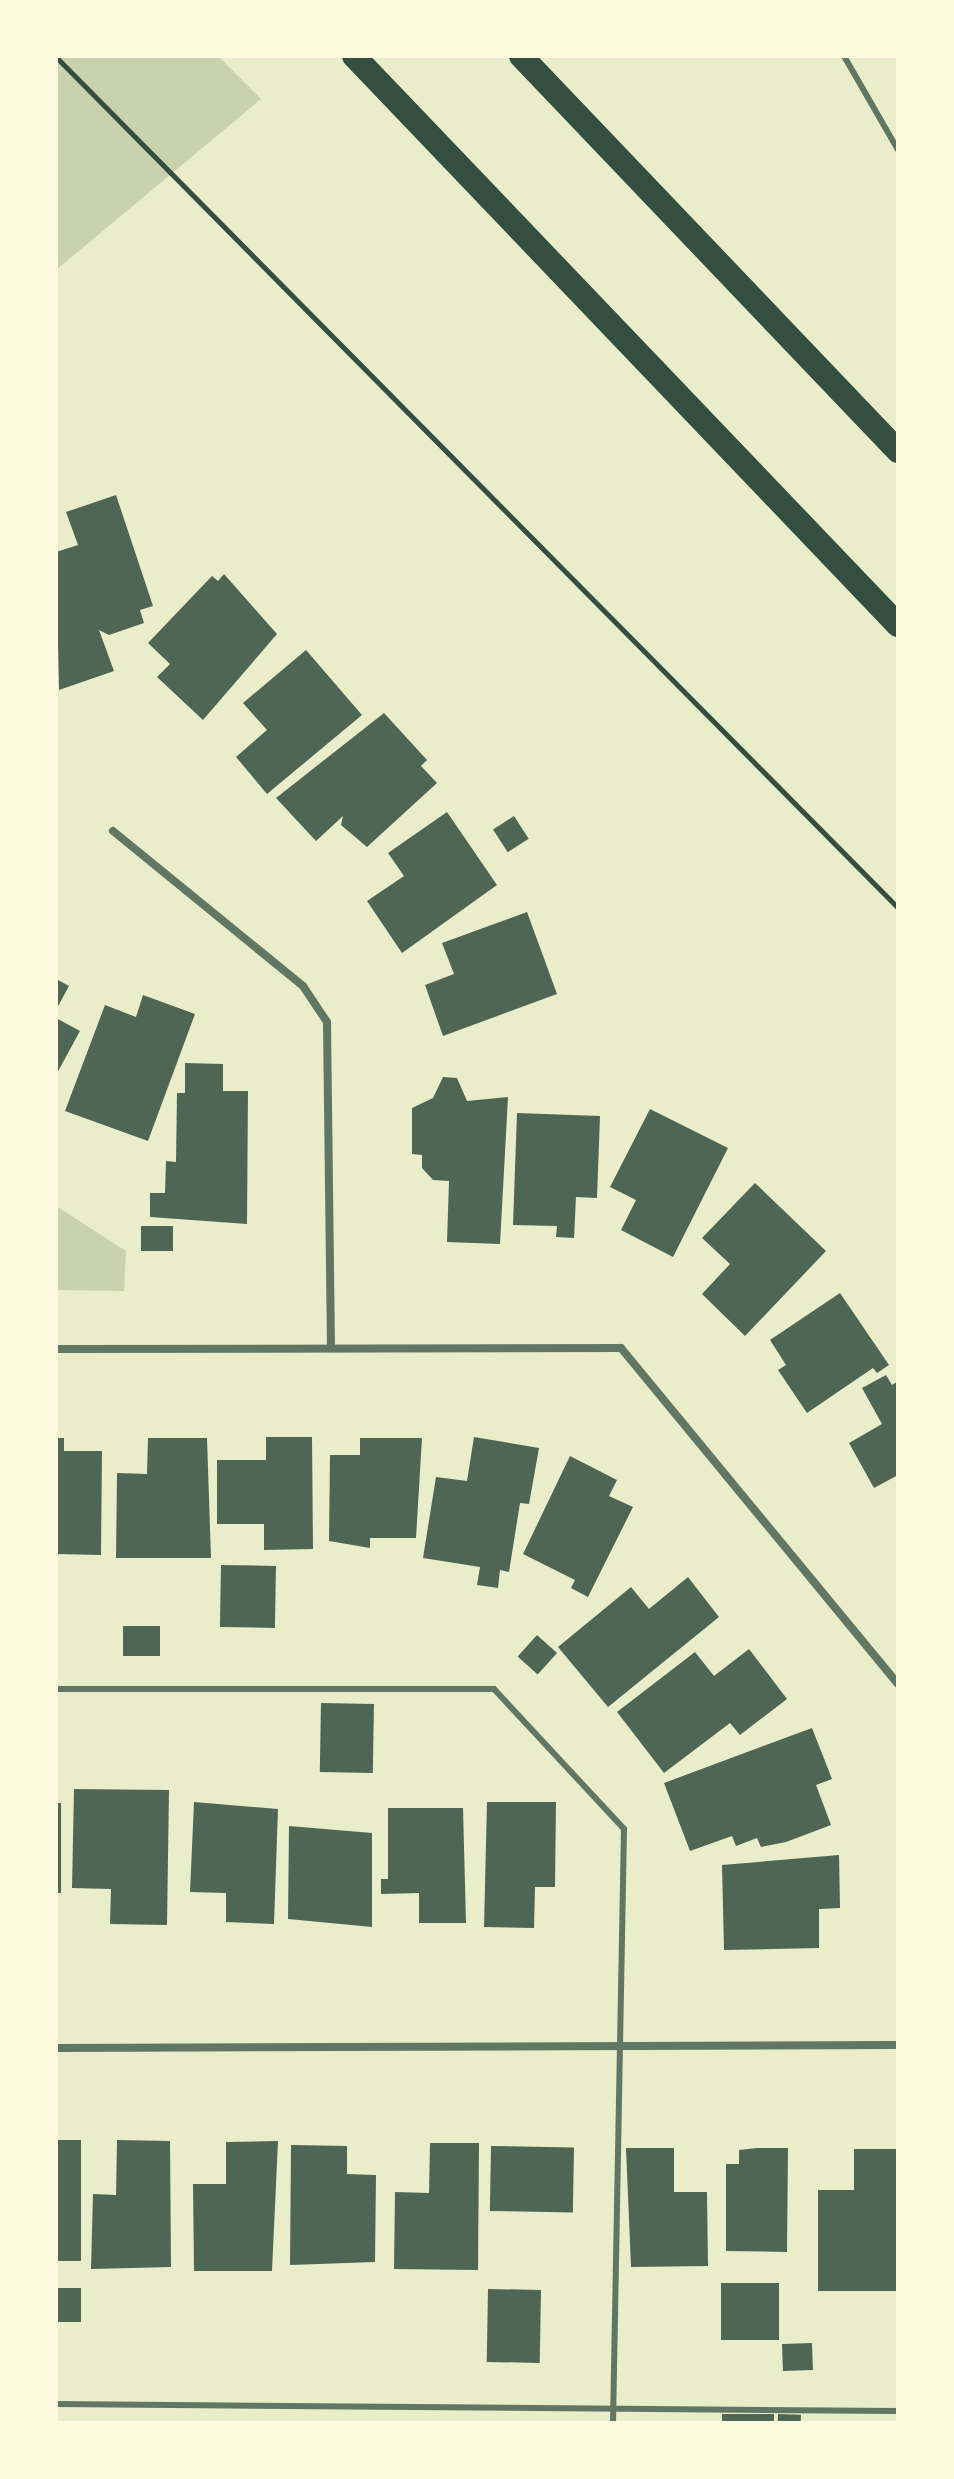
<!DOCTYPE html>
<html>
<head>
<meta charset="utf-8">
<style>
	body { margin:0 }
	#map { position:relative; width:954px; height:2479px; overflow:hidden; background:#e9edc9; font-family:"Work Sans",sans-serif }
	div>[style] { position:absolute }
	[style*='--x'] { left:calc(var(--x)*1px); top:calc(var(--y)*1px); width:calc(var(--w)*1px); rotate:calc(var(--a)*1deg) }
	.green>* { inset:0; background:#cad2ad }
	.building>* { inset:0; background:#4f6655; transform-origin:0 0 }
	.path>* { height:5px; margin:-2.5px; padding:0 2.5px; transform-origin:2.5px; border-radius:2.5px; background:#344e41 }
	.service>* { height:6px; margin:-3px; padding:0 3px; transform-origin:3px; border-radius:3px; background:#617663 }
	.minor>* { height:8px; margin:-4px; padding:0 4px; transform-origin:4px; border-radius:4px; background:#617663 }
	.motorway>* { height:24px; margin:-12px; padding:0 12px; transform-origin:12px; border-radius:12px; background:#344e41 }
	span { translate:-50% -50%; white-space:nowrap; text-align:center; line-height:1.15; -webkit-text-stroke:6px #fefae0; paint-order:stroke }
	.frame { position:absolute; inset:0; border:58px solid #fefae0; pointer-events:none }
</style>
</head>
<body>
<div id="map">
	<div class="green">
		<i style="clip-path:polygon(56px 56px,218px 56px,261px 99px,56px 270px)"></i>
		<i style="clip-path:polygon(56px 1206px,126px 1251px,124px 1291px,56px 1290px)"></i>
	</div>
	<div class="building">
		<i style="clip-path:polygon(116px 495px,153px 606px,140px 610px,144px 623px,109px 635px,99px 630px,114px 671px,59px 690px,56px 552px,78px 545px,66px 512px)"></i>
		<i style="clip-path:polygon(224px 574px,277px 634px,203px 720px,157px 677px,170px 664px,148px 643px,212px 576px,218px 581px)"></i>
		<i style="clip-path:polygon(306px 650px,362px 715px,267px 794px,236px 757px,267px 730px,243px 703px)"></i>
		<i style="clip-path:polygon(384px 713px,427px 760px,421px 766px,437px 783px,367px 847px,341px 825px,343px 816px,316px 841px,276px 798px)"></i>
		<i style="clip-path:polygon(447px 812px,497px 885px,402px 953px,367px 901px,404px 876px,388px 853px)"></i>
		<i style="left:514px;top:816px;width:27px;height:25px;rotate:57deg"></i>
		<i style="clip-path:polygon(527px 912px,557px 994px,443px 1036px,425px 985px,454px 974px,442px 943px)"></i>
		<i style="clip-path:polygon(56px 979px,69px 986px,56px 1010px)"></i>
		<i style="clip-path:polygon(143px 995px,195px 1014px,148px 1141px,65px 1111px,105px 1005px,136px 1017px)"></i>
		<i style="clip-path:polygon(56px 1018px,80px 1031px,56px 1075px)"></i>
		<i style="clip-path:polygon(185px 1063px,223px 1064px,223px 1091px,248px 1091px,247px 1224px,150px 1217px,150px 1193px,165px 1193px,166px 1161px,176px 1162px,177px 1093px,185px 1093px)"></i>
		<i style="clip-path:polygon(443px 1077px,457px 1078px,467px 1101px,508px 1097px,500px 1244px,447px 1242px,449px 1181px,433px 1180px,422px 1168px,422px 1155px,412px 1154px,412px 1108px,433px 1098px)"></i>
		<i style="clip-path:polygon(650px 1109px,728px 1148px,673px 1257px,621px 1230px,636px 1200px,610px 1187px)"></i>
		<i style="clip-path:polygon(517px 1113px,600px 1116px,597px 1198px,576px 1197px,574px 1238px,556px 1237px,557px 1226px,513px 1225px)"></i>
		<i style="clip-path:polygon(755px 1183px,826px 1251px,745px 1336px,702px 1294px,730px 1264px,702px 1238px)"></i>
		<i style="left:141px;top:1226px;width:32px;height:25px"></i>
		<i style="clip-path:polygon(840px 1293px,889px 1365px,877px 1373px,873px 1368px,807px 1413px,778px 1370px,786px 1365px,770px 1340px)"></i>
		<i style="clip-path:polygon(886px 1375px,892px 1385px,898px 1381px,898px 1475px,874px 1488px,849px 1443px,882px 1424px,862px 1388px)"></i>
		<i style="clip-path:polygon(266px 1437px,312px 1437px,313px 1549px,264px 1550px,264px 1524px,217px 1524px,217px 1460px,266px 1460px)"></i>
		<i style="clip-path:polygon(474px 1437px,539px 1448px,529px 1504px,520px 1503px,509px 1572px,500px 1570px,498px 1588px,477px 1585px,480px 1567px,423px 1558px,436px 1477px,467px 1481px)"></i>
		<i style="clip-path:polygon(56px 1438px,64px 1438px,64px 1451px,102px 1451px,101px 1555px,56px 1554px)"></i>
		<i style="clip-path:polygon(148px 1438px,207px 1438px,211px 1558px,116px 1558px,117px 1473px,147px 1474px)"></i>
		<i style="clip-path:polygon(360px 1438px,422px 1438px,416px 1538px,370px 1538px,370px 1548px,329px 1541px,330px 1455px,360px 1455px)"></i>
		<i style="clip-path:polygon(570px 1456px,617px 1480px,609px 1496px,633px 1507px,588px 1597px,571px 1588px,575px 1580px,523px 1554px)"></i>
		<i style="left:221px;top:1565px;width:55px;height:62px;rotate:1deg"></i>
		<i style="clip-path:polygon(688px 1577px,719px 1617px,608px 1707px,558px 1647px,631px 1587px,649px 1609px)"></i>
		<i style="left:123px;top:1626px;width:37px;height:30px"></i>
		<i style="left:537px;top:1635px;width:27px;height:29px;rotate:42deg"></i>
		<i style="clip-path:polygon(749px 1649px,787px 1699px,740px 1735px,730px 1723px,664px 1773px,617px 1712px,695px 1652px,714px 1676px)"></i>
		<i style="left:321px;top:1703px;width:53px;height:69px;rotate:1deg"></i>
		<i style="clip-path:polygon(812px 1728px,832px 1779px,816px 1785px,831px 1825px,786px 1842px,761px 1847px,757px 1838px,736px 1846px,732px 1836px,690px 1851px,664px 1783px)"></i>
		<i style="clip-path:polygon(74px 1789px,169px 1790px,167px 1925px,110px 1924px,111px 1889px,72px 1888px)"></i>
		<i style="clip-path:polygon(194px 1802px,278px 1809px,274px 1924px,226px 1922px,226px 1893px,190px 1892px)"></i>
		<i style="clip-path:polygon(487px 1802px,556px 1802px,555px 1887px,535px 1887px,534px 1928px,484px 1927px)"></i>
		<i style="left:56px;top:1803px;width:5px;height:90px"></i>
		<i style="clip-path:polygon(388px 1808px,463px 1808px,466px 1923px,419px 1923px,419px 1893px,381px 1894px,381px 1879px,388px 1879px)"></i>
		<i style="clip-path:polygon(289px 1826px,372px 1833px,372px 1927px,288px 1919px)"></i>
		<i style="clip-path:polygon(839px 1855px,840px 1908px,819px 1909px,819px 1948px,724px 1950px,722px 1865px)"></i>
		<i style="left:56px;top:2140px;width:25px;height:121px"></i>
		<i style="clip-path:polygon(117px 2140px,170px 2141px,171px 2267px,91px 2269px,93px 2194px,116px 2195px)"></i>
		<i style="clip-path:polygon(278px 2141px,272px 2271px,194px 2271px,193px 2184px,226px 2184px,226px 2142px)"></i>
		<i style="clip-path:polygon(430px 2143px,479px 2143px,478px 2270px,394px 2269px,395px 2192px,429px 2193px)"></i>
		<i style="clip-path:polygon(291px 2145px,347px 2146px,347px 2174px,376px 2175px,375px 2262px,290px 2265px)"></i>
		<i style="left:491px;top:2146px;width:83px;height:65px;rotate:1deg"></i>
		<i style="clip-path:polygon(626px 2148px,674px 2148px,674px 2192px,707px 2192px,708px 2266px,631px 2267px)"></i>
		<i style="clip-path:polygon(757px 2148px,788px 2148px,787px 2252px,726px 2251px,726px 2164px,739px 2164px,739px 2150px)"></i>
		<i style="clip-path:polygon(854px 2149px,898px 2149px,896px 2291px,818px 2291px,818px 2190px,854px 2190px)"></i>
		<i style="left:721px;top:2283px;width:58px;height:57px"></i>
		<i style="left:81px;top:2288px;width:34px;height:25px;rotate:90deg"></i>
		<i style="left:488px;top:2289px;width:53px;height:73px;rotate:1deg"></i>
		<i style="left:812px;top:2343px;width:27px;height:30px;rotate:88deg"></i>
		<i style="left:722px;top:2414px;width:52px;height:9px"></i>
		<i style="left:778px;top:2414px;width:23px;height:9px;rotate:2deg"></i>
	</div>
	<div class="path">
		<i style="--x:56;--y:57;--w:1197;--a:45.3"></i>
	</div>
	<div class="service">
		<i style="--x:844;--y:56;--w:108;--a:60.1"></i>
		<i style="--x:56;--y:1689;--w:438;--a:0"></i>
		<i style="--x:494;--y:1689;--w:191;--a:47.1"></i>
		<i style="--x:624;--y:1829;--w:594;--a:91.06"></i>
		<i style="--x:56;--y:2404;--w:842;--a:0.48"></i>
	</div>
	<div class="minor">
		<i style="--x:113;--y:831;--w:245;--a:39.2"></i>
		<i style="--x:303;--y:986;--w:43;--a:56.3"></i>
		<i style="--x:327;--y:1022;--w:326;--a:89.3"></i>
		<i style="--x:56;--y:1349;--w:565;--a:-0.1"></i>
		<i style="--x:621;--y:1348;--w:435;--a:50.5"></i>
		<i style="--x:56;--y:2048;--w:842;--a:-0.2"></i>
	</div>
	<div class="motorway">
		<i style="--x:354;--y:56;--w:787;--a:46.29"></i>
		<i style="--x:521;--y:56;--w:546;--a:46.34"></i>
	</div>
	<div class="frame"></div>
</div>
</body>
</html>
